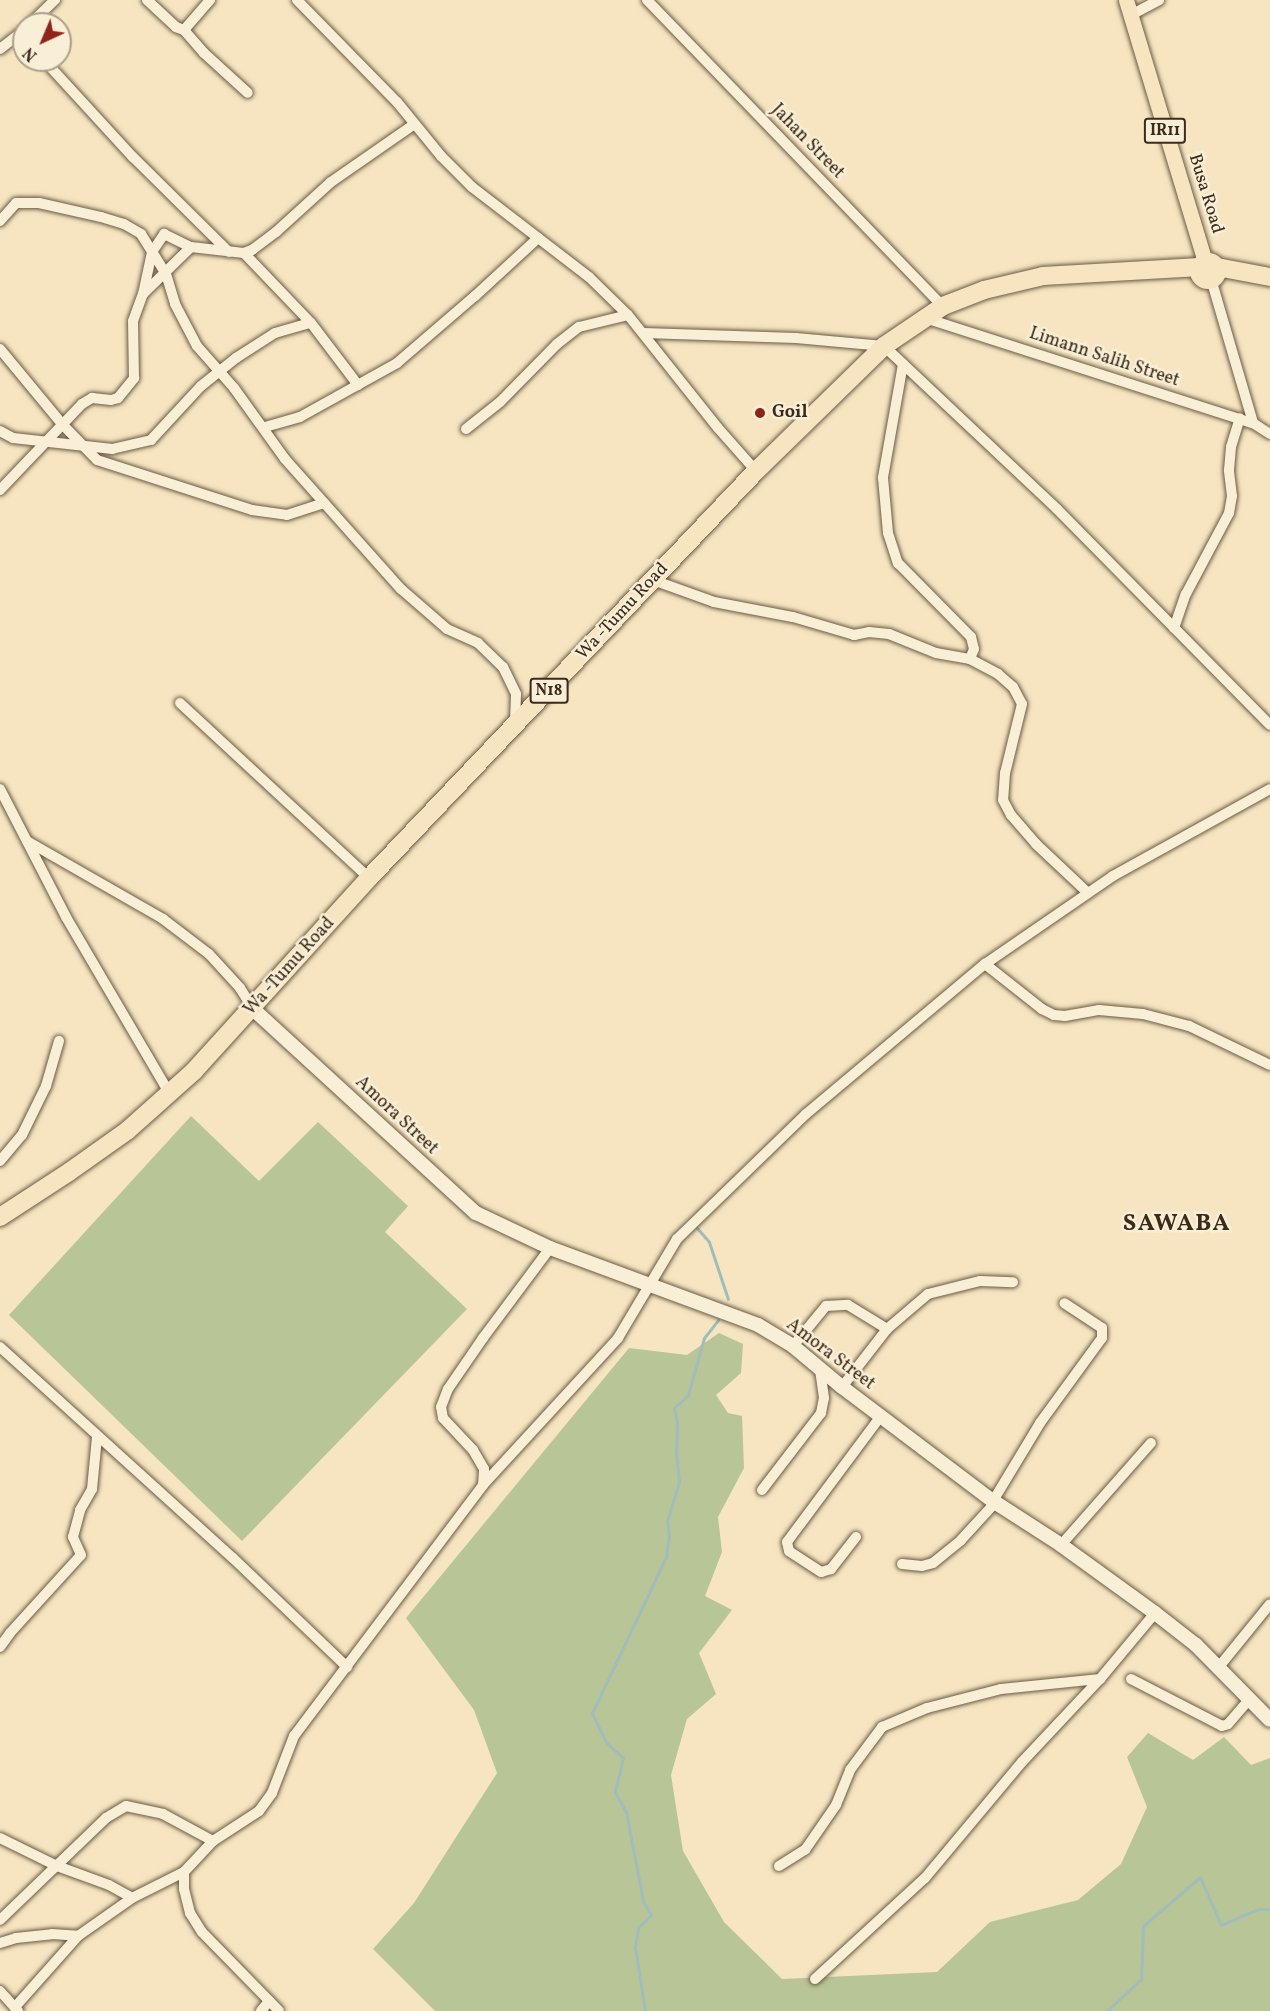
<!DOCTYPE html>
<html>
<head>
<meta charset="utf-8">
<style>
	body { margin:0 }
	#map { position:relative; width:1270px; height:2011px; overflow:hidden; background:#f6e5c0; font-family:Vollkorn,serif }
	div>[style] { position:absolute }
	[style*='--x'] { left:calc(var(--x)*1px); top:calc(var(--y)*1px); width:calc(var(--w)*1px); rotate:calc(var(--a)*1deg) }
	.green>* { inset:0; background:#b8c596 }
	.stream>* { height:3px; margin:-1.5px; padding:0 1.5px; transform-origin:1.5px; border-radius:1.5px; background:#a0bdbb }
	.roads { filter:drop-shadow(0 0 2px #6a5a44) drop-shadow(0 0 2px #6a5a44) }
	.street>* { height:10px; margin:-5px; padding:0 5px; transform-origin:5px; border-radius:5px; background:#f9eed6 }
	.secondary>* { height:14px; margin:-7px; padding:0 7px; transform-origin:7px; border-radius:7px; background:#f9eed6 }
	.primary>* { height:15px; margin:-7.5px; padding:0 7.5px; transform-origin:7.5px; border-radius:7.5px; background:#f6e5c0 }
	.highway>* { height:18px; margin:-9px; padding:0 9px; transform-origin:9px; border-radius:9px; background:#f6e5c0 }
	.highway>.ring { margin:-9px; padding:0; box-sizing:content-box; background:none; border:18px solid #f6e5c0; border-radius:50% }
	.dots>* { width:16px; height:16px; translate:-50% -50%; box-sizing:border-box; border:3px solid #f9eed6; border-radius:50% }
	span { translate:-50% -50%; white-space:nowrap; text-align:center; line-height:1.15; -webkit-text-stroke:5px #f9eed6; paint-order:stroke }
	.shield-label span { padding:2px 4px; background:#f9eed6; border:2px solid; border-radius:4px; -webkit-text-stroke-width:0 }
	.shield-label { font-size:16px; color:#3c2b1b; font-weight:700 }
	.street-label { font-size:18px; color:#3c2b1b }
	.poi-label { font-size:18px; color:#3c2b1b; font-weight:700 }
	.left { translate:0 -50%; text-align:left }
	.district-label { font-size:24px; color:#3c2b1b; font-weight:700; letter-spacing:1.5px }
	.north { position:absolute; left:12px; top:12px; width:60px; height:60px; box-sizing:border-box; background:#f9eed6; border:2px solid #ada08b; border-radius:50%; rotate:224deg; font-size:16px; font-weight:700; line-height:24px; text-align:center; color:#3c2b1b }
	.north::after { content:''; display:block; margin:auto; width:21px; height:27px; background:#8f2418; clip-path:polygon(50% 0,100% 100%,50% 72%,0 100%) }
</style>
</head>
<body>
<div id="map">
	<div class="green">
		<i style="clip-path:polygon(191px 1116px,259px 1181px,318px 1122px,408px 1206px,385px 1232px,467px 1309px,242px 1541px,9px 1315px)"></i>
		<i style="clip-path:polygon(719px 1333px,743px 1344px,741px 1373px,716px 1395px,728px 1413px,742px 1416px,744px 1468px,718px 1517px,722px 1552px,705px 1596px,732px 1610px,699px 1653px,716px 1694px,687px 1719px,671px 1775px,683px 1851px,724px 1922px,782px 1979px,937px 1972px,990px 1922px,1078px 1900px,1121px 1864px,1147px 1807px,1127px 1757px,1148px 1733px,1193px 1760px,1224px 1737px,1251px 1765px,1270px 1758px,1270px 2011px,435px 2011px,373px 1949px,414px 1903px,497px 1773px,474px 1710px,406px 1618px,629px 1348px,687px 1355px)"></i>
	</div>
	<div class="stream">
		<i style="--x:697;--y:1228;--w:18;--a:49"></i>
		<i style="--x:709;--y:1242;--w:60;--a:71.6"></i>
		<i style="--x:645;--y:2011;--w:65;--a:-98.9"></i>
		<i style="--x:635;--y:1947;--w:19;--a:-81"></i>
		<i style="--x:638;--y:1928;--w:18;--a:-45"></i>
		<i style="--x:651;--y:1915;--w:16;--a:-120"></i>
		<i style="--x:643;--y:1901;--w:91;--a:-100.8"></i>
		<i style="--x:626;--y:1812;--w:23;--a:-119"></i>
		<i style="--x:615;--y:1792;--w:35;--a:-77"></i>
		<i style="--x:623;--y:1758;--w:23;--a:-137"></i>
		<i style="--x:606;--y:1742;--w:32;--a:-116"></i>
		<i style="--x:592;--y:1713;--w:173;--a:-64.6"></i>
		<i style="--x:666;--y:1557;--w:22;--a:-82"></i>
		<i style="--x:669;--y:1535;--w:14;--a:-98"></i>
		<i style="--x:667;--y:1521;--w:41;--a:-72.9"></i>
		<i style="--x:679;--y:1482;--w:27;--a:-96"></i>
		<i style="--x:676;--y:1455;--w:33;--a:-88"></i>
		<i style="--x:677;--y:1422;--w:14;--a:-102"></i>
		<i style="--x:674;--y:1408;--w:19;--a:-43"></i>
		<i style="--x:688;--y:1395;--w:59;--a:-74.3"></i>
		<i style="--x:704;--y:1338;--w:23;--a:-52"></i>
		<i style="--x:1107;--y:2011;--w:47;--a:-43.3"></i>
		<i style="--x:1141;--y:1979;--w:53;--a:-87.8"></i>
		<i style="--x:1143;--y:1926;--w:75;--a:-40.7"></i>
		<i style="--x:1200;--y:1877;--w:52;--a:66.4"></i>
		<i style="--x:1221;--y:1925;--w:40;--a:-23.4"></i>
		<i style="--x:1258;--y:1909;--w:12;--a:0"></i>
	</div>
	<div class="roads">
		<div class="street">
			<i style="--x:147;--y:0;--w:40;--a:43"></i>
			<i style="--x:176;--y:27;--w:9;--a:21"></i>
			<i style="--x:184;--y:30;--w:30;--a:49"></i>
			<i style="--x:204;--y:53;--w:59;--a:42.3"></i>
			<i style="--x:297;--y:0;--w:143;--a:45.6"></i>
			<i style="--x:397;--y:102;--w:70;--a:50.8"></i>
			<i style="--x:441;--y:156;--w:44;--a:45"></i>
			<i style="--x:472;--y:187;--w:148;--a:37.6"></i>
			<i style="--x:589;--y:277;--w:54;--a:44.3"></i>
			<i style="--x:628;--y:315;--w:144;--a:51.5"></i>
			<i style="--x:718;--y:428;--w:57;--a:48.5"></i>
			<i style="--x:647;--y:0;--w:426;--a:46"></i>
			<i style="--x:1131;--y:15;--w:32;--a:-28"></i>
			<i style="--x:30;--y:24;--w:35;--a:-44"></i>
			<i style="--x:184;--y:30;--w:40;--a:-49"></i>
			<i style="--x:0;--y:49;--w:31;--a:-38"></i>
			<i style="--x:44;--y:60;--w:132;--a:47.5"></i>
			<i style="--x:133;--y:157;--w:135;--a:44.7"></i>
			<i style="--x:0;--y:221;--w:24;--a:-48"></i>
			<i style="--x:16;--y:203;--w:23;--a:0"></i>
			<i style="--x:39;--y:203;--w:64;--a:12.7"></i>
			<i style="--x:101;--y:217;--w:24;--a:17"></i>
			<i style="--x:124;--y:224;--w:20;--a:30"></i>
			<i style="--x:141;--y:234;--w:47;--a:58"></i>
			<i style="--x:166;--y:274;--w:31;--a:73"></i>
			<i style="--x:175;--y:304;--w:47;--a:62.4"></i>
			<i style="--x:197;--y:346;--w:56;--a:48.6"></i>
			<i style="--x:234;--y:388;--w:87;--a:54.3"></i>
			<i style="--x:285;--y:459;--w:174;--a:48.3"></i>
			<i style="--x:401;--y:589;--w:61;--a:41"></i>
			<i style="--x:447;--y:629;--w:34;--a:24"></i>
			<i style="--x:478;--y:643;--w:35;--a:44"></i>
			<i style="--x:503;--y:667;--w:30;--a:64"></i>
			<i style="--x:516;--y:694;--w:31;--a:92"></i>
			<i style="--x:244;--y:253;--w:97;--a:46.3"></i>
			<i style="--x:311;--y:323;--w:78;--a:52.8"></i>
			<i style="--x:1211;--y:279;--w:150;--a:73.7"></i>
			<i style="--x:143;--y:294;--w:67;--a:-44.4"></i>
			<i style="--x:925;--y:318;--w:344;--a:17.8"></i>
			<i style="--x:1253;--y:423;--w:20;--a:33"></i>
			<i style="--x:644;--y:333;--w:152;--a:1.9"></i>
			<i style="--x:796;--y:338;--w:88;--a:5.2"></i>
			<i style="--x:884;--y:346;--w:238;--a:43.3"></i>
			<i style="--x:1057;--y:509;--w:303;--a:45.4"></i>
			<i style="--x:0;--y:349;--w:97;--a:50.4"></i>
			<i style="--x:62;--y:424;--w:50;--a:45.8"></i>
			<i style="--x:97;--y:460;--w:163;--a:17.9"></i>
			<i style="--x:252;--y:510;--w:35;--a:8"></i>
			<i style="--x:287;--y:515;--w:39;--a:-18"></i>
			<i style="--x:903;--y:364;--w:116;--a:100"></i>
			<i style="--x:883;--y:478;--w:55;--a:84.8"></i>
			<i style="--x:888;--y:533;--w:32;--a:72"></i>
			<i style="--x:898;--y:563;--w:104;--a:45.4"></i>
			<i style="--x:971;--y:637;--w:12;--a:76"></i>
			<i style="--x:974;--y:649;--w:11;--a:112"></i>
			<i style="--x:265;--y:427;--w:36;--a:-16"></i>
			<i style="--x:300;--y:417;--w:111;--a:-29.1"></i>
			<i style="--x:397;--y:363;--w:103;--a:-40.7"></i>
			<i style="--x:475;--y:296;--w:86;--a:-42.6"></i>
			<i style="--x:466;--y:429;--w:43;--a:-38.5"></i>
			<i style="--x:500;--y:402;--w:81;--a:-45.5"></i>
			<i style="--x:557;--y:344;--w:28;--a:-38"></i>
			<i style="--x:579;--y:327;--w:50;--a:-13.8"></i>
			<i style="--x:0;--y:431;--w:15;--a:28"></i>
			<i style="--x:13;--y:438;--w:100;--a:6.3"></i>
			<i style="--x:112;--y:449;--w:40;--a:-13"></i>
			<i style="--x:151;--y:440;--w:74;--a:-47.2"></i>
			<i style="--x:201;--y:386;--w:45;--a:-38.7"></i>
			<i style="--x:236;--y:358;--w:46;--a:-32.7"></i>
			<i style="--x:275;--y:333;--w:37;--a:-16"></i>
			<i style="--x:0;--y:490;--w:119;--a:-46.4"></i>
			<i style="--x:82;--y:404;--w:12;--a:-31"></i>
			<i style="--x:92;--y:398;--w:19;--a:6"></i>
			<i style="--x:111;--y:400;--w:7;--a:-16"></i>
			<i style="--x:118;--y:398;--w:26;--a:-51"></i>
			<i style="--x:134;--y:378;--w:57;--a:-91"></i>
			<i style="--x:133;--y:321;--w:29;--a:-70"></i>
			<i style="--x:143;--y:294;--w:43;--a:-77.9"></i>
			<i style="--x:152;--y:252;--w:22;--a:-56"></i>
			<i style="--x:164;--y:234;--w:30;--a:26"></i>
			<i style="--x:191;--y:247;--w:53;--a:6.5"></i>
			<i style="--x:244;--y:253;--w:9;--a:-21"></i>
			<i style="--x:252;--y:250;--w:30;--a:-37"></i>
			<i style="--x:276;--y:232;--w:74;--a:-42.3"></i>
			<i style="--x:331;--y:182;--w:100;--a:-34.8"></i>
			<i style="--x:653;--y:580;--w:65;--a:19.8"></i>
			<i style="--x:714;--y:602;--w:80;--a:10.8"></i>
			<i style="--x:793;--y:617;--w:64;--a:16.4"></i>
			<i style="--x:854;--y:635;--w:15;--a:-11"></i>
			<i style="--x:869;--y:632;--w:20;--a:6"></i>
			<i style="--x:889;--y:634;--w:51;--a:22"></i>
			<i style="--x:936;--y:653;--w:35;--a:10"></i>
			<i style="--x:970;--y:659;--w:32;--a:28"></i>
			<i style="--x:998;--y:674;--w:20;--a:41"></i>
			<i style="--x:1013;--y:687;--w:19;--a:62"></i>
			<i style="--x:1022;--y:704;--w:71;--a:103.8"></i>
			<i style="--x:1005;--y:773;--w:27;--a:94"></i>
			<i style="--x:1003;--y:800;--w:17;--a:62"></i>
			<i style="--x:1011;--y:815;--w:38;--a:49"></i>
			<i style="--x:1036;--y:844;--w:71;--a:43.3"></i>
			<i style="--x:1174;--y:628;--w:36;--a:-71"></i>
			<i style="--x:1186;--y:594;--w:92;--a:-62"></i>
			<i style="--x:1229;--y:513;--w:17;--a:-80"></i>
			<i style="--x:1232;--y:496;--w:26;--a:-97"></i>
			<i style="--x:1229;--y:470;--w:23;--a:-85"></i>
			<i style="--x:1231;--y:447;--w:30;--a:-73"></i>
			<i style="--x:180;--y:703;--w:258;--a:42.8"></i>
			<i style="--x:0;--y:789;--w:144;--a:62.7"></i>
			<i style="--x:66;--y:917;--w:205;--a:59.6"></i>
			<i style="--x:27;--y:841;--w:157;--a:29.8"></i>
			<i style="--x:163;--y:919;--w:58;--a:37.3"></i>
			<i style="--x:209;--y:954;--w:46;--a:47.6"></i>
			<i style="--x:240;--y:988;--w:25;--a:58"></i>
			<i style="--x:985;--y:964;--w:73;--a:38.3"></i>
			<i style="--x:1042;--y:1009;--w:13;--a:27"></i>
			<i style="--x:1054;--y:1015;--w:11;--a:5"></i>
			<i style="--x:1065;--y:1016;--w:35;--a:-10"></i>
			<i style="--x:1099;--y:1010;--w:44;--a:5.2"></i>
			<i style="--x:1143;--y:1014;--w:48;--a:14.6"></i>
			<i style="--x:1189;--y:1026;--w:90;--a:25.7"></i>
			<i style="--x:0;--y:1161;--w:34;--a:-50"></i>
			<i style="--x:22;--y:1135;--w:55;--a:-63.9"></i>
			<i style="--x:46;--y:1086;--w:47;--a:-73.9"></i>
			<i style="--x:793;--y:1346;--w:52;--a:-50.5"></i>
			<i style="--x:826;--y:1306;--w:22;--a:-3"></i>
			<i style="--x:848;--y:1305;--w:46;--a:31.6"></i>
			<i style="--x:0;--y:1347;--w:314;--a:42.2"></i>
			<i style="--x:233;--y:1558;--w:158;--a:43.7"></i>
			<i style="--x:842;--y:1387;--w:73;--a:-52.2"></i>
			<i style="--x:887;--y:1329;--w:54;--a:-40.5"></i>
			<i style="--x:928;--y:1294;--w:54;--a:-14"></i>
			<i style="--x:980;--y:1281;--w:33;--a:2"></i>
			<i style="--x:483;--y:1485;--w:200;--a:-47.4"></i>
			<i style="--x:618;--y:1338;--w:115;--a:-59.2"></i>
			<i style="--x:677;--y:1239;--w:180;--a:-44.1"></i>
			<i style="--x:806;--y:1114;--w:234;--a:-40"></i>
			<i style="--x:985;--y:964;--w:155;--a:-34.5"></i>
			<i style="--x:1113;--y:876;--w:179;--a:-29"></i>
			<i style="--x:762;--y:1490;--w:97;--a:-52.5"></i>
			<i style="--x:821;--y:1413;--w:15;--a:-79"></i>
			<i style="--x:824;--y:1398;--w:30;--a:-98"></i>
			<i style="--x:993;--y:1501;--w:91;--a:-58.9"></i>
			<i style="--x:1040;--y:1423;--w:105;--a:-53.9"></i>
			<i style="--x:1102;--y:1338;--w:10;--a:-90"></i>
			<i style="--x:1102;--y:1328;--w:45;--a:-146.7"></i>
			<i style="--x:856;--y:1537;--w:41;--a:128"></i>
			<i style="--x:831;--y:1569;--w:10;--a:163"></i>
			<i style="--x:821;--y:1572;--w:38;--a:-147"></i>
			<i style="--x:789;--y:1551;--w:9;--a:-103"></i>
			<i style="--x:787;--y:1542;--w:157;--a:-53.3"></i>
			<i style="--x:1061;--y:1545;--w:136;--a:-48.6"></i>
			<i style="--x:902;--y:1564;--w:20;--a:6"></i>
			<i style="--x:922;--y:1566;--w:11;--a:-15"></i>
			<i style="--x:933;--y:1563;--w:36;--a:-39"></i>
			<i style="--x:961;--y:1540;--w:52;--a:-47.4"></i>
			<i style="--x:0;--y:1647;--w:17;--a:-54"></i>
			<i style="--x:10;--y:1633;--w:105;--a:-47.7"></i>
			<i style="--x:81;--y:1555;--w:20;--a:-114"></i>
			<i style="--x:73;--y:1537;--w:28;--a:-75"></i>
			<i style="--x:80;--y:1510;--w:24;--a:-60"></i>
			<i style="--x:92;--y:1489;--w:52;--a:-84.5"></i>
			<i style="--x:1218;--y:1668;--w:82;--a:-50.9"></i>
			<i style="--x:1131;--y:1679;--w:102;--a:27.3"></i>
			<i style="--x:1222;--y:1726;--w:6;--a:-18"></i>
			<i style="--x:1228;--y:1724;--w:33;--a:-49"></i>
			<i style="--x:0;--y:1838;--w:64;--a:26.2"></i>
			<i style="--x:57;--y:1866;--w:55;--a:20.1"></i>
			<i style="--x:109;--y:1885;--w:26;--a:29"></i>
			<i style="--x:779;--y:1866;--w:31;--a:-32"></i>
			<i style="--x:805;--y:1850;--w:55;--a:-55.4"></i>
			<i style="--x:836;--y:1805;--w:38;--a:-68"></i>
			<i style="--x:850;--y:1770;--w:54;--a:-53.3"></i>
			<i style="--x:882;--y:1727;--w:49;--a:-22.9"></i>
			<i style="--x:927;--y:1708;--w:76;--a:-14.4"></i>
			<i style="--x:1001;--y:1689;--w:100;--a:-5.8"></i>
			<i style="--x:184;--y:1872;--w:17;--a:90"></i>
			<i style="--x:184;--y:1889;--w:25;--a:76"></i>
			<i style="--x:190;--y:1913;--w:22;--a:58"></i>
			<i style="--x:202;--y:1932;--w:110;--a:45.7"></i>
			<i style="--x:0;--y:1920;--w:147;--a:-43.9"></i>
			<i style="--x:106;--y:1818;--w:23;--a:-31"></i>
			<i style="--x:126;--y:1806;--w:38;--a:12"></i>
			<i style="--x:163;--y:1814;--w:57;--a:28.4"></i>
			<i style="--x:0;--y:1943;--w:17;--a:-17"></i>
			<i style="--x:16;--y:1938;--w:36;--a:-6"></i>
			<i style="--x:52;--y:1934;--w:26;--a:4"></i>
			<i style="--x:815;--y:1979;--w:149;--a:-42.6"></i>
			<i style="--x:925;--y:1878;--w:151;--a:-50.1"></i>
			<i style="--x:1022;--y:1762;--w:114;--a:-46.8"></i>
			<i style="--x:1100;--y:1679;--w:86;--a:-50.2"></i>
			<i style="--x:0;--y:1991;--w:27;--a:48"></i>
			<i style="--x:15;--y:2007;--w:95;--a:-48.4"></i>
			<i style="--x:78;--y:1936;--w:66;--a:-35.1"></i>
			<i style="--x:132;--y:1898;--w:58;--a:-26.6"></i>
			<i style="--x:184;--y:1872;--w:42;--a:-46.9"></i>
			<i style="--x:213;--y:1841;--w:55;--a:-33.1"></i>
			<i style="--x:259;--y:1811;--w:22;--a:-54"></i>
			<i style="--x:272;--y:1793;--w:61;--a:-68.9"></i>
			<i style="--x:294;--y:1736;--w:314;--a:-53"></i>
			<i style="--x:483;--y:1485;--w:16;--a:-86"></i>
			<i style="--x:484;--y:1469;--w:22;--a:-120"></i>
			<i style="--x:473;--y:1450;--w:44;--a:-133.2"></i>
			<i style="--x:443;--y:1418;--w:11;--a:-100"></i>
			<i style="--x:441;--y:1407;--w:19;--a:-69"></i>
			<i style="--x:448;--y:1389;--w:62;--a:-55.5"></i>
			<i style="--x:483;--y:1338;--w:112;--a:-53.3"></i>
			<i style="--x:261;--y:2011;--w:13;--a:-51"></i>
		</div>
		<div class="secondary">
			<i style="--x:253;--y:1009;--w:302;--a:42.5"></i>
			<i style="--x:476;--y:1213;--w:82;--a:25.3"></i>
			<i style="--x:550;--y:1248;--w:222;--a:20.3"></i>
			<i style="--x:758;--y:1325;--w:41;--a:31"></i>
			<i style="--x:793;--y:1346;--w:64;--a:39.9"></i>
			<i style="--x:842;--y:1387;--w:189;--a:37.1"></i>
			<i style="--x:993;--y:1501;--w:81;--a:32.9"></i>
			<i style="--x:1061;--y:1545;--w:116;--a:35.9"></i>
			<i style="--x:1155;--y:1613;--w:52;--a:38"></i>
			<i style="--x:1196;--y:1645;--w:105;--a:45.4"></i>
		</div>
		<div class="primary">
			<i style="--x:1126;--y:0;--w:274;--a:73.2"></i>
		</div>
		<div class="highway">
			<i class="ring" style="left:1199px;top:262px;width:0;height:0"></i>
			<i style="--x:1217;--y:267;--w:54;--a:10.7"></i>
			<i style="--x:0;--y:1217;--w:82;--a:-33.1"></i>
			<i style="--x:69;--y:1172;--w:72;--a:-35.4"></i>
			<i style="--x:128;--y:1130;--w:89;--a:-41.8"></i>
			<i style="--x:194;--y:1071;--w:261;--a:-47.8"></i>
			<i style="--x:369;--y:878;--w:562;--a:-46.44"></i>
			<i style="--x:756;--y:471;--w:179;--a:-44.3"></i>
			<i style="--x:884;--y:346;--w:71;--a:-34.1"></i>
			<i style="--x:943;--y:306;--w:44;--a:-21.3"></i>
			<i style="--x:984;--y:290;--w:61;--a:-13.3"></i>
			<i style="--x:1043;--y:276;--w:157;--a:-3.3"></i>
		</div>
	</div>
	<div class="dots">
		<i style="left:760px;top:413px;background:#8f2418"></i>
	</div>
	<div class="shield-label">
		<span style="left:1165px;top:131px">IR11</span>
		<span style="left:549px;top:691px">N18</span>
	</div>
	<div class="street-label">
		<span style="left:807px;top:142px;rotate:46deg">Jahan Street</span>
		<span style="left:1205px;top:194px;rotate:73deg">Busa Road</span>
		<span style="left:1104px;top:358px;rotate:18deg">Limann Salih Street</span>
		<span style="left:623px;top:612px;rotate:-47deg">Wa -Tumu Road</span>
		<span style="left:290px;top:967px;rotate:-48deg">Wa -Tumu Road</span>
		<span style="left:396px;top:1116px;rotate:43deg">Amora Street</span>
		<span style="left:830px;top:1355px;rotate:37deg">Amora Street</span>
	</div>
	<div class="poi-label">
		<span class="left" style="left:772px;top:413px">Goil</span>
	</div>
	<div class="district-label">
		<span style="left:1177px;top:1225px">SAWABA</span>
	</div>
	<div class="north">N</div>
</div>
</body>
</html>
